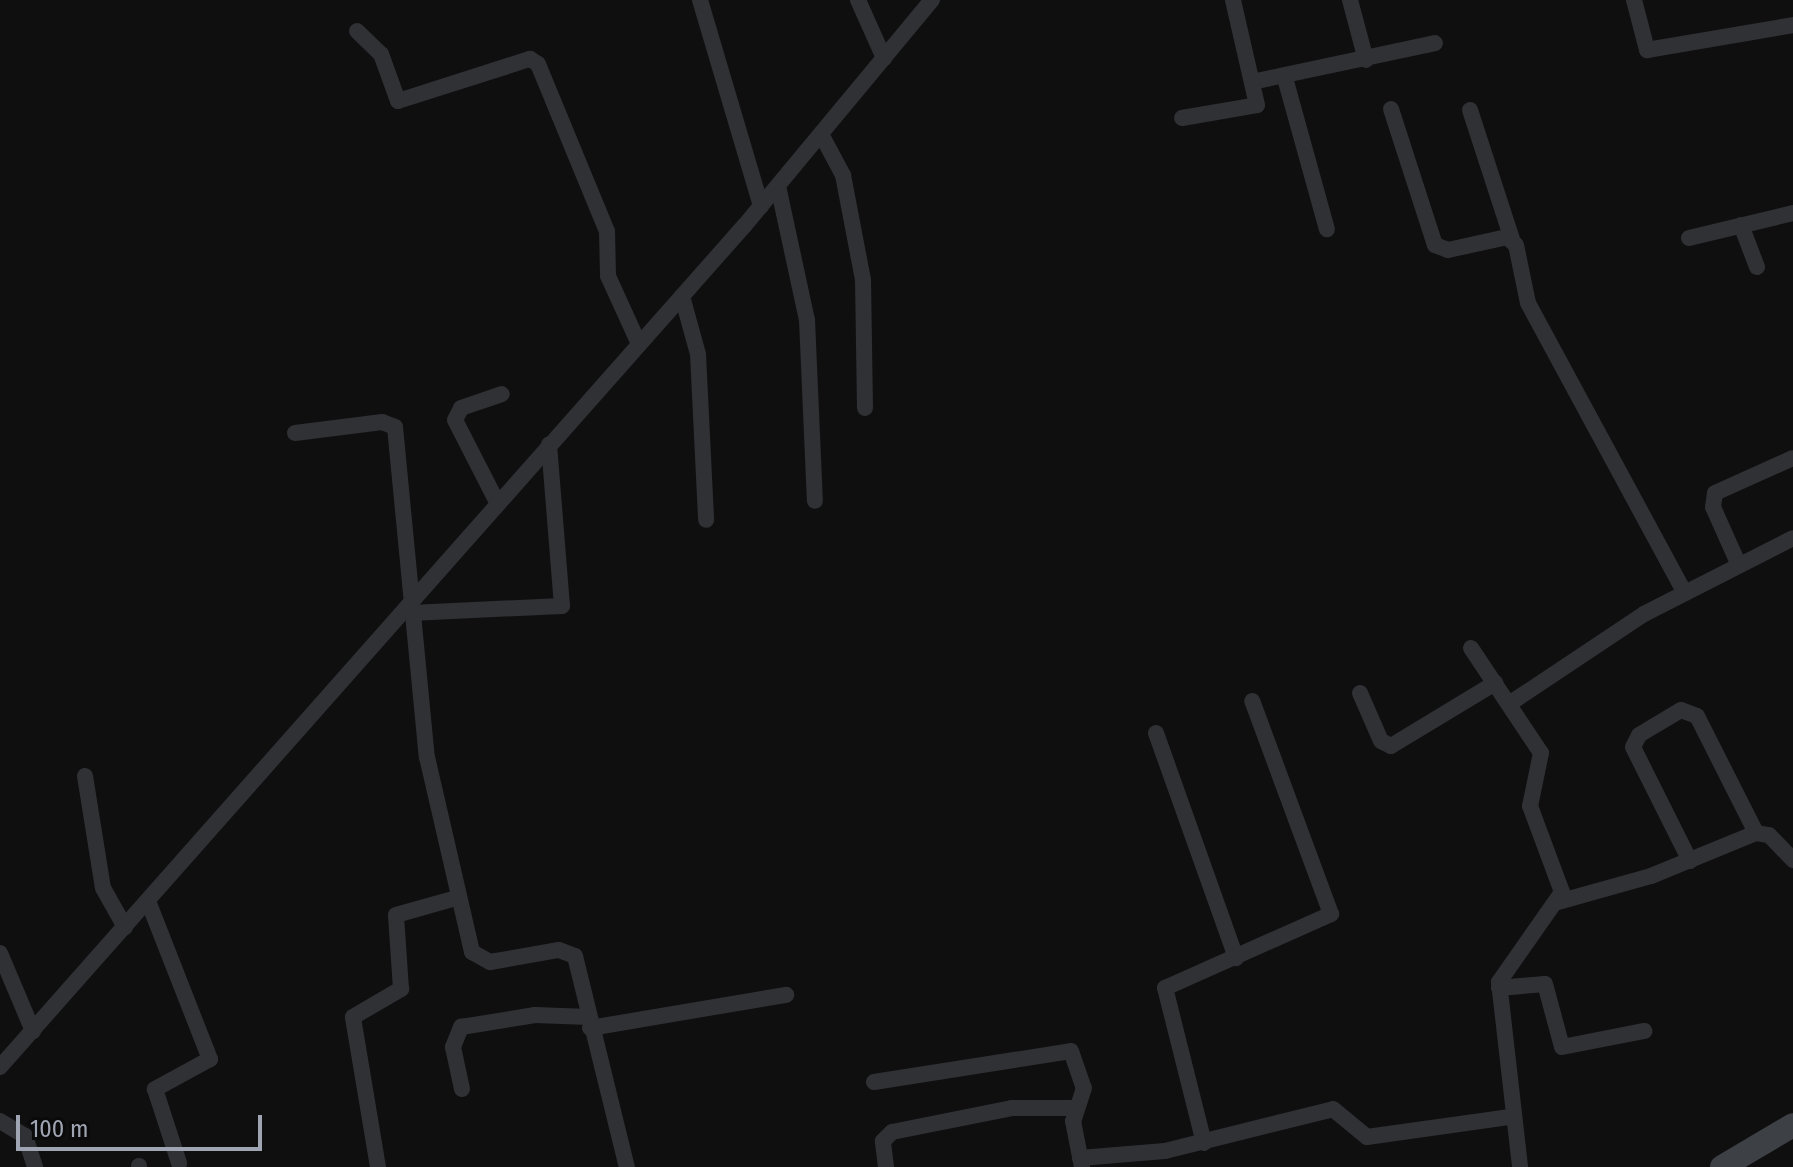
<!DOCTYPE html>
<html>
<head>
<meta charset="utf-8">
<style>
	body { margin:0 }
	#map { position:relative; width:1793px; height:1167px; overflow:hidden; background:#0f0f10; font-family:"Fira Sans Condensed",sans-serif }
	div>[style] { position:absolute }
	[style*='--x'] { left:calc(var(--x)*1px); top:calc(var(--y)*1px); width:calc(var(--w)*1px); rotate:calc(var(--a)*1deg) }
	.street>* { height:16px; margin:-8px; padding:0 8px; transform-origin:8px; border-radius:8px; background:#303135 }
	.secondary>* { height:24px; margin:-12px; padding:0 12px; transform-origin:12px; border-radius:12px; background:#3d4045 }
	span { translate:-50% -50%; white-space:nowrap; text-align:center; line-height:1.15; -webkit-text-stroke:8px #0a0a0b; paint-order:stroke }
	.scale { position:absolute; left:16px; top:1115px; width:246px; height:36px; box-sizing:border-box; border:4px solid #9fa5b2; border-top:0; padding-left:10px; font-size:24px; line-height:28px; white-space:nowrap; color:#9fa5b2; -webkit-text-stroke:6px #0a0a0b; paint-order:stroke }
</style>
</head>
<body>
<div id="map">
	<div class="street">
		<i style="--x:700;--y:0;--w:215;--a:73.5"></i>
		<i style="--x:858;--y:0;--w:64;--a:65.9"></i>
		<i style="--x:1350;--y:0;--w:62;--a:75.1"></i>
		<i style="--x:1634;--y:0;--w:52;--a:75.4"></i>
		<i style="--x:1647;--y:50;--w:148;--a:-9.7"></i>
		<i style="--x:357;--y:31;--w:33;--a:44"></i>
		<i style="--x:381;--y:54;--w:50;--a:70.1"></i>
		<i style="--x:398;--y:101;--w:139;--a:-17.7"></i>
		<i style="--x:530;--y:59;--w:9;--a:32"></i>
		<i style="--x:538;--y:64;--w:181;--a:67.6"></i>
		<i style="--x:607;--y:231;--w:45;--a:88.7"></i>
		<i style="--x:608;--y:276;--w:75;--a:65.5"></i>
		<i style="--x:1285;--y:78;--w:157;--a:74.5"></i>
		<i style="--x:1252;--y:82;--w:187;--a:-12"></i>
		<i style="--x:1391;--y:109;--w:143;--a:72.1"></i>
		<i style="--x:1435;--y:245;--w:14;--a:21"></i>
		<i style="--x:1448;--y:250;--w:60;--a:-12.4"></i>
		<i style="--x:1507;--y:237;--w:12;--a:42"></i>
		<i style="--x:1516;--y:245;--w:59;--a:78.3"></i>
		<i style="--x:1528;--y:303;--w:328;--a:61.6"></i>
		<i style="--x:1470;--y:110;--w:136;--a:72"></i>
		<i style="--x:1182;--y:118;--w:76;--a:-9.8"></i>
		<i style="--x:1257;--y:105;--w:108;--a:-102.9"></i>
		<i style="--x:821;--y:134;--w:47;--a:61.8"></i>
		<i style="--x:843;--y:175;--w:107;--a:79.2"></i>
		<i style="--x:863;--y:280;--w:128;--a:89.1"></i>
		<i style="--x:778;--y:186;--w:137;--a:77.8"></i>
		<i style="--x:807;--y:320;--w:181;--a:87.5"></i>
		<i style="--x:1741;--y:225;--w:45;--a:69.1"></i>
		<i style="--x:1689;--y:238;--w:107;--a:-13.5"></i>
		<i style="--x:682;--y:296;--w:60;--a:74.6"></i>
		<i style="--x:698;--y:354;--w:166;--a:87.2"></i>
		<i style="--x:295;--y:433;--w:88;--a:-7.2"></i>
		<i style="--x:382;--y:422;--w:14;--a:21"></i>
		<i style="--x:395;--y:427;--w:332;--a:84.5"></i>
		<i style="--x:427;--y:757;--w:200;--a:77"></i>
		<i style="--x:472;--y:952;--w:21;--a:29"></i>
		<i style="--x:490;--y:962;--w:70;--a:-9.9"></i>
		<i style="--x:559;--y:950;--w:17;--a:21"></i>
		<i style="--x:575;--y:956;--w:217;--a:76.2"></i>
		<i style="--x:498;--y:504;--w:94;--a:-117.1"></i>
		<i style="--x:455;--y:420;--w:13;--a:-63"></i>
		<i style="--x:461;--y:408;--w:43;--a:-18.9"></i>
		<i style="--x:1738;--y:563;--w:61;--a:-114.1"></i>
		<i style="--x:1713;--y:507;--w:14;--a:-82"></i>
		<i style="--x:1715;--y:493;--w:85;--a:-24.2"></i>
		<i style="--x:411;--y:613;--w:151;--a:-2.7"></i>
		<i style="--x:562;--y:606;--w:162;--a:-94.6"></i>
		<i style="--x:1471;--y:648;--w:126;--a:56.3"></i>
		<i style="--x:1541;--y:753;--w:54;--a:101.7"></i>
		<i style="--x:1530;--y:806;--w:92;--a:69.6"></i>
		<i style="--x:1562;--y:892;--w:110;--a:125"></i>
		<i style="--x:1499;--y:982;--w:186;--a:83.5"></i>
		<i style="--x:1360;--y:693;--w:52;--a:66.4"></i>
		<i style="--x:1381;--y:741;--w:11;--a:27"></i>
		<i style="--x:1391;--y:746;--w:122;--a:-31.2"></i>
		<i style="--x:1509;--y:704;--w:162;--a:-33.7"></i>
		<i style="--x:1644;--y:614;--w:167;--a:-27"></i>
		<i style="--x:1156;--y:733;--w:239;--a:70.4"></i>
		<i style="--x:85;--y:776;--w:113;--a:80.9"></i>
		<i style="--x:103;--y:888;--w:45;--a:60.6"></i>
		<i style="--x:1690;--y:861;--w:127;--a:-116.6"></i>
		<i style="--x:1633;--y:747;--w:13;--a:-63"></i>
		<i style="--x:1639;--y:735;--w:49;--a:-30.8"></i>
		<i style="--x:1681;--y:710;--w:17;--a:21"></i>
		<i style="--x:1697;--y:716;--w:131;--a:63.2"></i>
		<i style="--x:148;--y:901;--w:170;--a:68.6"></i>
		<i style="--x:210;--y:1059;--w:63;--a:151.4"></i>
		<i style="--x:155;--y:1089;--w:78;--a:72"></i>
		<i style="--x:1558;--y:902;--w:97;--a:-15.6"></i>
		<i style="--x:1651;--y:876;--w:113;--a:-22.3"></i>
		<i style="--x:1756;--y:833;--w:13;--a:9"></i>
		<i style="--x:1769;--y:835;--w:35;--a:46"></i>
		<i style="--x:0;--y:953;--w:85;--a:67.1"></i>
		<i style="--x:1499;--y:988;--w:46;--a:-5"></i>
		<i style="--x:1545;--y:984;--w:65;--a:74.9"></i>
		<i style="--x:1562;--y:1047;--w:84;--a:-11"></i>
		<i style="--x:590;--y:1028;--w:199;--a:-9.6"></i>
		<i style="--x:0;--y:1067;--w:1124;--a:-48.5"></i>
		<i style="--x:745;--y:225;--w:293;--a:-50.3"></i>
		<i style="--x:874;--y:1082;--w:199;--a:-8.9"></i>
		<i style="--x:1071;--y:1051;--w:39;--a:71"></i>
		<i style="--x:1084;--y:1088;--w:35;--a:108"></i>
		<i style="--x:1073;--y:1121;--w:47;--a:78.9"></i>
		<i style="--x:462;--y:1089;--w:43;--a:-102.1"></i>
		<i style="--x:453;--y:1047;--w:22;--a:-68"></i>
		<i style="--x:461;--y:1027;--w:75;--a:-9.2"></i>
		<i style="--x:535;--y:1015;--w:54;--a:2.1"></i>
		<i style="--x:0;--y:1121;--w:29;--a:31"></i>
		<i style="--x:25;--y:1136;--w:33;--a:72"></i>
		<i style="--x:1204;--y:1143;--w:160;--a:-104.1"></i>
		<i style="--x:1165;--y:988;--w:182;--a:-24"></i>
		<i style="--x:1331;--y:914;--w:227;--a:-110.3"></i>
		<i style="--x:1080;--y:1158;--w:85;--a:-4.7"></i>
		<i style="--x:1165;--y:1151;--w:173;--a:-14"></i>
		<i style="--x:1333;--y:1109;--w:44;--a:39.5"></i>
		<i style="--x:1367;--y:1137;--w:143;--a:-8"></i>
		<i style="--x:139;--y:1166;--w:1;--a:90"></i>
		<i style="--x:378;--y:1167;--w:152;--a:-99.5"></i>
		<i style="--x:353;--y:1017;--w:56;--a:-30.3"></i>
		<i style="--x:401;--y:989;--w:74;--a:-93.9"></i>
		<i style="--x:396;--y:915;--w:62;--a:-15.8"></i>
		<i style="--x:886;--y:1167;--w:26;--a:-97"></i>
		<i style="--x:883;--y:1141;--w:13;--a:-45"></i>
		<i style="--x:892;--y:1132;--w:122;--a:-11.3"></i>
		<i style="--x:1012;--y:1108;--w:64;--a:0"></i>
	</div>
	<div class="secondary">
		<i style="--x:1722;--y:1167;--w:82;--a:-30.6"></i>
	</div>
	<div class="scale">100 m</div>
</div>
</body>
</html>
